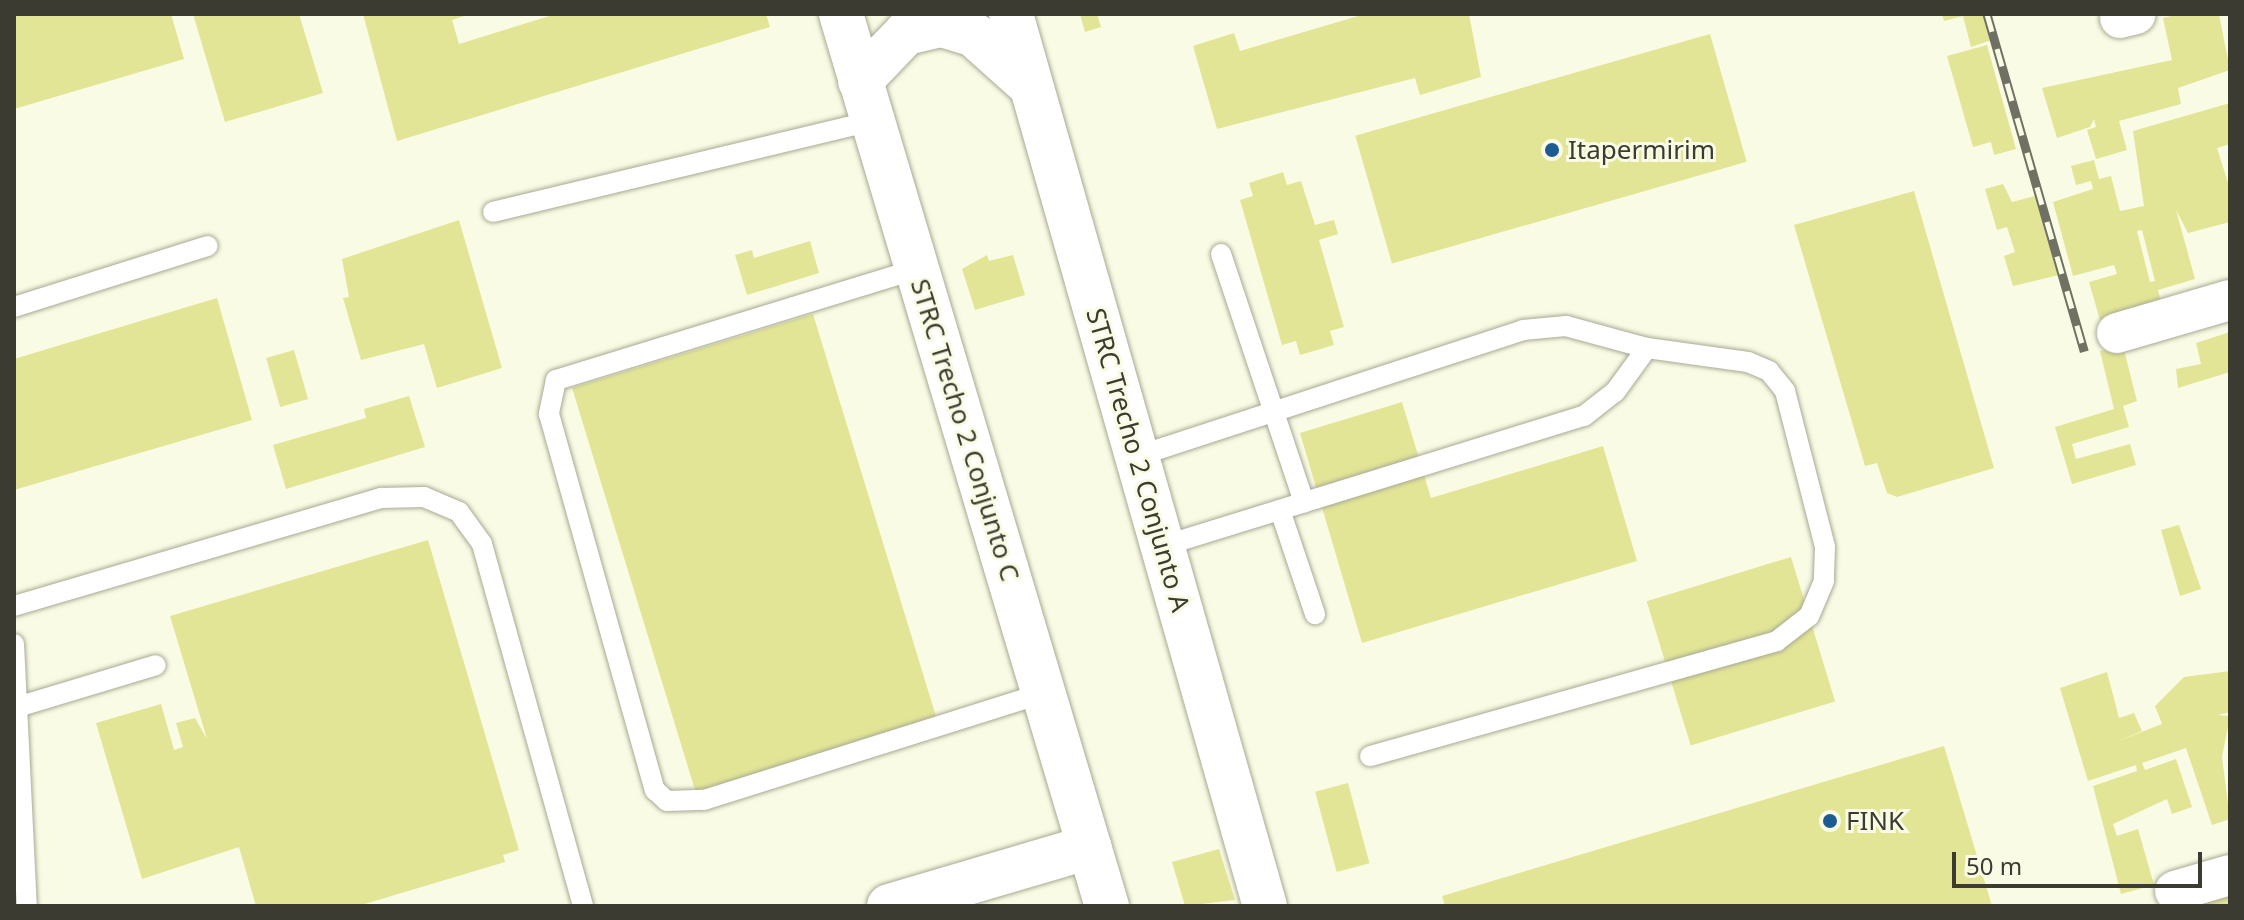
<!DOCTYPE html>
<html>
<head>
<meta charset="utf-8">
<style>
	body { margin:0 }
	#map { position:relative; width:2244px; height:920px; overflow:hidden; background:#fafbe4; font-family:"Noto Sans",sans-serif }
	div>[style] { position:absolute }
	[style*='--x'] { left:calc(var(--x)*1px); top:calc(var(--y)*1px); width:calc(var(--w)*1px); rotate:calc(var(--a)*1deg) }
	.building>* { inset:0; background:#e3e596; transform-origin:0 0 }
	.roads { filter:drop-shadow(0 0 2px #a8a994) drop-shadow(0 0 2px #a8a994) }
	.lane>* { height:20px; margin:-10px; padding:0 10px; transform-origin:10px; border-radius:10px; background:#fff }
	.street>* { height:40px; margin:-20px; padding:0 20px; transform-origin:20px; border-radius:20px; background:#fff }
	.secondary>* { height:44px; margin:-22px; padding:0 22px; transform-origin:22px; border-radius:22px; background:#fff }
	.rail>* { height:9px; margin-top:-4.5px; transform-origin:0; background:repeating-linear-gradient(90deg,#fafbe4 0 18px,#707063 0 36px); box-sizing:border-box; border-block:2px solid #707063 }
	.dots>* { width:22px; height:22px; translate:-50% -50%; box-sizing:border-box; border:4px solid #fafbe4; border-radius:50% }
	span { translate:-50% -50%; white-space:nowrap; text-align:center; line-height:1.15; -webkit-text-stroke:6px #fafbe4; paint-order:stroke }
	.poi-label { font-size:26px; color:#3b3b32 }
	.left { translate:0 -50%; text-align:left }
	.street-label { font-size:26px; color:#3b3b32 }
	.frame { position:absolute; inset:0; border:16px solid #3b3b32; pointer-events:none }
	.scale { position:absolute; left:1952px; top:852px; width:250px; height:36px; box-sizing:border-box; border:4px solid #3b3b32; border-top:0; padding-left:10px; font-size:24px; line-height:28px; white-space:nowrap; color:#3b3b32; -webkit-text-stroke:6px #fafbe4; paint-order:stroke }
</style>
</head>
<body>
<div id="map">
	<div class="building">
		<i style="clip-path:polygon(14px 14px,171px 14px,184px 59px,14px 109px)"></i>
		<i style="clip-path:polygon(193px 14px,299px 14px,323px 93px,225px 122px)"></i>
		<i style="clip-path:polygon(363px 14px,470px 14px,452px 20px,459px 44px,556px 14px,766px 14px,770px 27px,397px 141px)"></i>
		<i style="clip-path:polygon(1080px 14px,1097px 14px,1101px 27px,1085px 32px)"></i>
		<i style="clip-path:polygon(1365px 14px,1469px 14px,1481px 77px,1420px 95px,1415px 78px,1217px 129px,1193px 46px,1234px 33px,1240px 51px)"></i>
		<i style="clip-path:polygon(1942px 14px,1985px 14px,1992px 40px,1971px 47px,1963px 16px,1944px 21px)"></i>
		<i style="clip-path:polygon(2179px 14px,2219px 14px,2230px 70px,2178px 88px,2181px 104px,2119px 121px,2127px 150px,2096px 159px,2087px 130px,2096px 127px,2094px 119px,2090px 127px,2057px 138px,2042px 88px,2172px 60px,2163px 18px)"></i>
		<i style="left:1710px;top:34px;width:133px;height:369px;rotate:74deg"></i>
		<i style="clip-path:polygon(1987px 45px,2016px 149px,1994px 155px,1991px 142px,1973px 147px,1947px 56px)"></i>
		<i style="clip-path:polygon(evenodd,2230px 103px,2230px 144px,2217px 148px,2230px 189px,2230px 222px,2188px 233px,2176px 210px,2195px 279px,2158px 290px,2163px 310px,2102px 327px,2089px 282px,2117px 274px,2114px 265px,2073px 276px,2053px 202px,2093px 189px,2091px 181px,2076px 185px,2071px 166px,2094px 160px,2099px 179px,2111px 176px,2120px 211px,2144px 206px,2133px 131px,2230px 103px,2142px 230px,2155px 281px,2150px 282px,2137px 231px,2142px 230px)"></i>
		<i style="clip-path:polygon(1283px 172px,1287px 185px,1301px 181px,1315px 225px,1334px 220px,1338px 234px,1319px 240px,1344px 327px,1330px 331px,1334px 345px,1300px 355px,1296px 341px,1282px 345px,1240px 200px,1253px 196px,1249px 183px)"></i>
		<i style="clip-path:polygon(2003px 184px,2012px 202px,2042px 194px,2063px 274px,2013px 286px,2004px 256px,2015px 252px,2007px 227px,1997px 230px,1985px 189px)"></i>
		<i style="clip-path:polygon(1914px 191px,1994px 468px,1897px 497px,1887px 493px,1877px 463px,1865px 466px,1794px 225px)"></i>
		<i style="clip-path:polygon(459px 220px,502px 368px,437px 388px,424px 344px,361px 360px,343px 298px,349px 297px,342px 259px)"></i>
		<i style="clip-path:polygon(810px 241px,819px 273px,747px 295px,735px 255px,752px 250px,754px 258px)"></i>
		<i style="clip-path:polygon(987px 255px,989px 261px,1013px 255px,1025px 295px,975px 310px,962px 269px)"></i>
		<i style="clip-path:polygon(217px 298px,252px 420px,14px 490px,14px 359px)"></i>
		<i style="left:813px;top:314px;width:426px;height:252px;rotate:73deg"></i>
		<i style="clip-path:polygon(2230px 332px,2230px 372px,2178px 388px,2176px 369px,2201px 364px,2196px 343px)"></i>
		<i style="clip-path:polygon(2123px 346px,2137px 401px,2123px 406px,2129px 427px,2072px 444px,2076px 459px,2130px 444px,2136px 465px,2072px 484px,2055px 427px,2114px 409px,2100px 351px)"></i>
		<i style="left:294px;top:350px;width:51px;height:29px;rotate:74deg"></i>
		<i style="clip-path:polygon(409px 396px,425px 447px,286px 489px,273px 445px,366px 418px,364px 409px)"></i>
		<i style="clip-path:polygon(1402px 402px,1431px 498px,1603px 446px,1637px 561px,1362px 643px,1300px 433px)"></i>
		<i style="clip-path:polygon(2179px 525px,2201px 589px,2180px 596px,2161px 530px)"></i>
		<i style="clip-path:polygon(428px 540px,519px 850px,503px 855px,505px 862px,358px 906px,256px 906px,239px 847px,142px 879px,96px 723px,161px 704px,174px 750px,183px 747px,176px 723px,195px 718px,207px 739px,170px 616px)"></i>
		<i style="left:1791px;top:557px;width:151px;height:151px;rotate:73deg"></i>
		<i style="clip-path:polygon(2230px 671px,2230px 712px,2218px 715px,2230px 716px,2222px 757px,2230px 819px,2212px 825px,2186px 748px,2142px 763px,2145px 770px,2176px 759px,2192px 807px,2172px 814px,2167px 799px,2113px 824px,2117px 836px,2138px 829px,2154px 885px,2121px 894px,2093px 786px,2137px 771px,2136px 765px,2088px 781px,2060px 688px,2107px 672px,2119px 718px,2134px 713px,2142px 731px,2116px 742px,2162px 724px,2155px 706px,2184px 677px)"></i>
		<i style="clip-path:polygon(1944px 746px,1992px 906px,1445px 906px,1442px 896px)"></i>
		<i style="left:1348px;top:783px;width:83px;height:34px;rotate:75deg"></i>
		<i style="clip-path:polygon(1219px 849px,1235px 900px,1185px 906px,1172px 862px)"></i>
		<i style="clip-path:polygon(2230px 890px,2230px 906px,2178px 906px)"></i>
	</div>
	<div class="roads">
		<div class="lane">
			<i style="--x:493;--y:212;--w:391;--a:-13.5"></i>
			<i style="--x:1221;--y:254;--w:262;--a:71.5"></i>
			<i style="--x:917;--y:269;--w:378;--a:162.9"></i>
			<i style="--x:556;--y:380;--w:35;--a:102"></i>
			<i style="--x:549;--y:414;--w:391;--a:74.3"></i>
			<i style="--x:655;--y:790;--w:16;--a:43"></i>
			<i style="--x:667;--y:801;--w:37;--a:-2"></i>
			<i style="--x:704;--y:800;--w:356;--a:-17.5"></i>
			<i style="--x:14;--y:307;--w:203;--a:-17.5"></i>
			<i style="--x:1138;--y:456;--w:405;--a:-18.1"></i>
			<i style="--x:1523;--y:330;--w:43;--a:-5.3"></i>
			<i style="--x:1566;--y:326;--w:84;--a:15.2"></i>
			<i style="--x:1647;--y:348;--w:102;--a:7.9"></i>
			<i style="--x:1748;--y:362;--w:23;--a:23"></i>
			<i style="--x:1769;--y:371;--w:26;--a:51"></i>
			<i style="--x:1785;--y:391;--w:161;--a:75.6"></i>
			<i style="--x:1825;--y:547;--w:34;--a:92"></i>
			<i style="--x:1824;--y:581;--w:38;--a:113"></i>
			<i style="--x:1809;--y:616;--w:41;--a:142"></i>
			<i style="--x:1777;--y:641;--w:423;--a:164.2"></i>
			<i style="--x:1280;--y:510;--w:110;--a:71.4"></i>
			<i style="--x:1163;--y:546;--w:441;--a:-17.2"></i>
			<i style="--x:1584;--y:416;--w:39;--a:-38"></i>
			<i style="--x:1615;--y:392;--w:54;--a:-54"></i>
			<i style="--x:14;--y:606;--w:383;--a:-16.4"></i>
			<i style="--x:381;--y:498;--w:43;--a:-1.3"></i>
			<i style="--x:424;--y:497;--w:38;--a:23"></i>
			<i style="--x:459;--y:512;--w:39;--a:54"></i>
			<i style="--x:482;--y:544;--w:376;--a:74.4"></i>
			<i style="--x:14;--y:644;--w:262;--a:87.2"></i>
			<i style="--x:14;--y:708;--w:148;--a:-16.8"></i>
		</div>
		<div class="street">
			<i style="--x:2120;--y:18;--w:16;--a:-14"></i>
			<i style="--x:2117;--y:333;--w:118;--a:-16.3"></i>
			<i style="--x:2175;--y:891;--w:57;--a:-16.2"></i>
		</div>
		<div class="secondary">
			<i style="--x:841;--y:14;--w:931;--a:73.4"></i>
			<i style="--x:1011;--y:14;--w:927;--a:74.11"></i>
			<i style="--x:860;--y:81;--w:66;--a:-46.2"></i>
			<i style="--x:906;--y:33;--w:37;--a:-13"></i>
			<i style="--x:942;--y:25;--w:34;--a:17"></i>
			<i style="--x:974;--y:35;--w:75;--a:41.8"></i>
			<i style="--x:889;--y:906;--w:209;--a:-16.4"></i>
		</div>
	</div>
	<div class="rail">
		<i style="--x:1987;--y:14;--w:351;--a:73.9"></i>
	</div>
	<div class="dots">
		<i style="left:1552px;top:150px;background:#1d5c92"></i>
		<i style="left:1830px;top:821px;background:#1d5c92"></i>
	</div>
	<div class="poi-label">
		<span class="left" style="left:1568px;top:150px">Itapermirim</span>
		<span class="left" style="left:1846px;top:821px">FINK</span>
	</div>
	<div class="street-label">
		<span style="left:965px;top:430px;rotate:73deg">STRC Trecho 2 Conjunto C</span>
		<span style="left:1138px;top:460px;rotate:74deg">STRC Trecho 2 Conjunto A</span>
	</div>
	<div class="frame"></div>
	<div class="scale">50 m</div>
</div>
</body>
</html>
